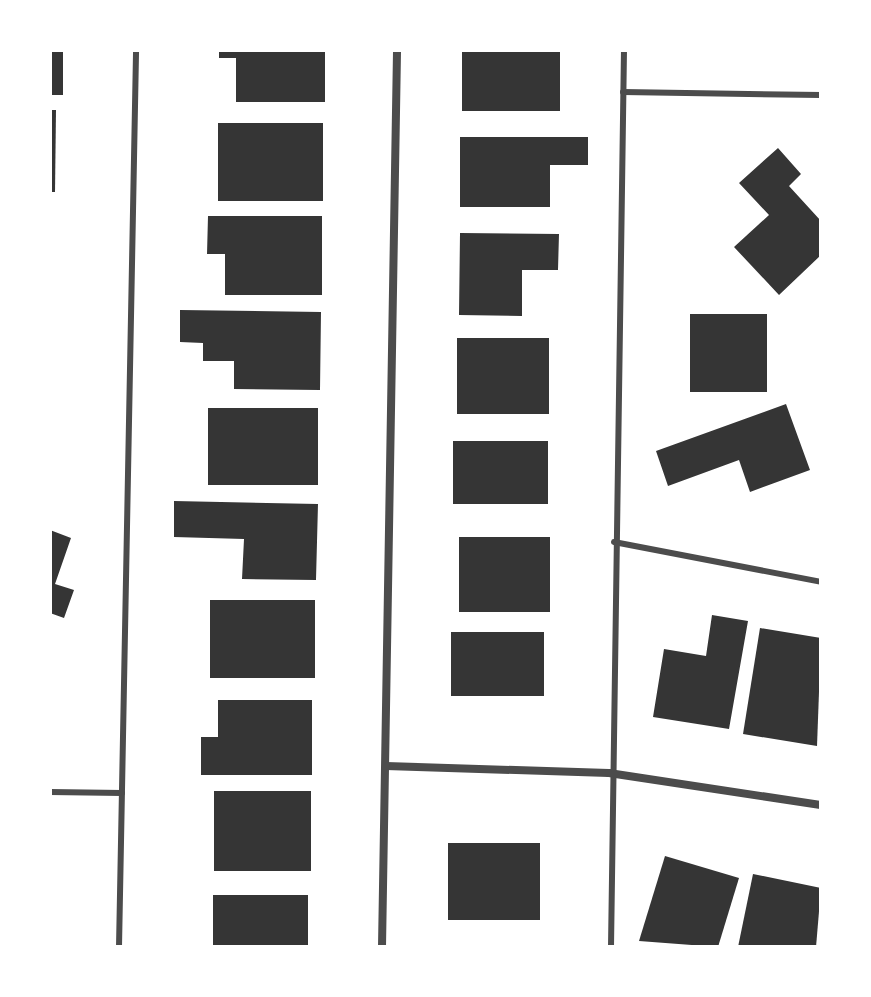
<!DOCTYPE html>
<html>
<head>
<meta charset="utf-8">
<style>
	body { margin:0 }
	#map { position:relative; width:871px; height:997px; overflow:hidden; background:#fff; font-family:"Fira Sans Condensed",sans-serif }
	div>[style] { position:absolute }
	[style*='--x'] { left:calc(var(--x)*1px); top:calc(var(--y)*1px); width:calc(var(--w)*1px); rotate:calc(var(--a)*1deg) }
	.building>* { inset:0; background:#353535; transform-origin:0 0 }
	.service>* { height:6px; margin:-3px; padding:0 3px; transform-origin:3px; border-radius:3px; background:#4c4c4c }
	.minor>* { height:8px; margin:-4px; padding:0 4px; transform-origin:4px; border-radius:4px; background:#4c4c4c }
	span { translate:-50% -50%; white-space:nowrap; text-align:center; line-height:1.15; -webkit-text-stroke:8px #fff; paint-order:stroke }
	.frame { position:absolute; inset:0; border:52px solid #fff; pointer-events:none }
</style>
</head>
<body>
<div id="map">
	<div class="building">
		<i style="left:50px;top:50px;width:13px;height:45px"></i>
		<i style="clip-path:polygon(219px 50px,325px 50px,325px 102px,236px 102px,236px 58px,219px 58px)"></i>
		<i style="left:462px;top:50px;width:98px;height:61px"></i>
		<i style="clip-path:polygon(50px 110px,56px 110px,55px 192px,50px 192px)"></i>
		<i style="left:218px;top:123px;width:105px;height:78px"></i>
		<i style="clip-path:polygon(460px 137px,588px 137px,588px 165px,550px 165px,550px 207px,460px 207px)"></i>
		<i style="clip-path:polygon(778px 148px,801px 174px,789px 186px,821px 221px,821px 255px,779px 295px,734px 247px,769px 215px,739px 183px)"></i>
		<i style="clip-path:polygon(208px 216px,322px 216px,322px 295px,225px 295px,225px 254px,207px 254px)"></i>
		<i style="clip-path:polygon(460px 233px,559px 234px,558px 270px,522px 270px,522px 316px,459px 315px)"></i>
		<i style="clip-path:polygon(180px 310px,321px 312px,320px 390px,234px 389px,234px 361px,203px 361px,203px 343px,180px 342px)"></i>
		<i style="left:690px;top:314px;width:77px;height:78px"></i>
		<i style="left:457px;top:338px;width:92px;height:76px"></i>
		<i style="clip-path:polygon(786px 404px,810px 470px,750px 492px,739px 460px,668px 486px,656px 451px)"></i>
		<i style="left:208px;top:408px;width:110px;height:77px"></i>
		<i style="left:453px;top:441px;width:95px;height:63px"></i>
		<i style="clip-path:polygon(174px 501px,318px 504px,316px 580px,242px 579px,244px 539px,174px 537px)"></i>
		<i style="clip-path:polygon(50px 530px,71px 538px,55px 584px,74px 590px,64px 618px,50px 613px)"></i>
		<i style="left:459px;top:537px;width:91px;height:75px"></i>
		<i style="left:210px;top:600px;width:105px;height:78px"></i>
		<i style="clip-path:polygon(712px 615px,748px 621px,729px 729px,653px 717px,664px 649px,706px 656px)"></i>
		<i style="clip-path:polygon(760px 628px,821px 638px,817px 746px,743px 734px)"></i>
		<i style="left:451px;top:632px;width:93px;height:64px"></i>
		<i style="clip-path:polygon(218px 700px,312px 700px,312px 775px,201px 775px,201px 737px,218px 737px)"></i>
		<i style="left:214px;top:791px;width:97px;height:80px"></i>
		<i style="left:448px;top:843px;width:92px;height:77px"></i>
		<i style="clip-path:polygon(665px 856px,739px 878px,718px 947px,639px 941px)"></i>
		<i style="clip-path:polygon(753px 874px,821px 888px,816px 947px,738px 947px)"></i>
		<i style="left:213px;top:895px;width:95px;height:52px"></i>
	</div>
	<div class="service">
		<i style="--x:623;--y:92;--w:198;--a:0.9"></i>
		<i style="--x:614;--y:542;--w:211;--a:10.9"></i>
		<i style="--x:50;--y:792;--w:72;--a:0.8"></i>
		<i style="--x:119;--y:947;--w:897;--a:-88.91"></i>
		<i style="--x:611;--y:947;--w:897;--a:-89.17"></i>
	</div>
	<div class="minor">
		<i style="--x:386;--y:766;--w:223;--a:1.8"></i>
		<i style="--x:609;--y:773;--w:214;--a:8.6"></i>
		<i style="--x:382;--y:947;--w:897;--a:-89.04"></i>
	</div>
	<div class="frame"></div>
</div>
</body>
</html>
